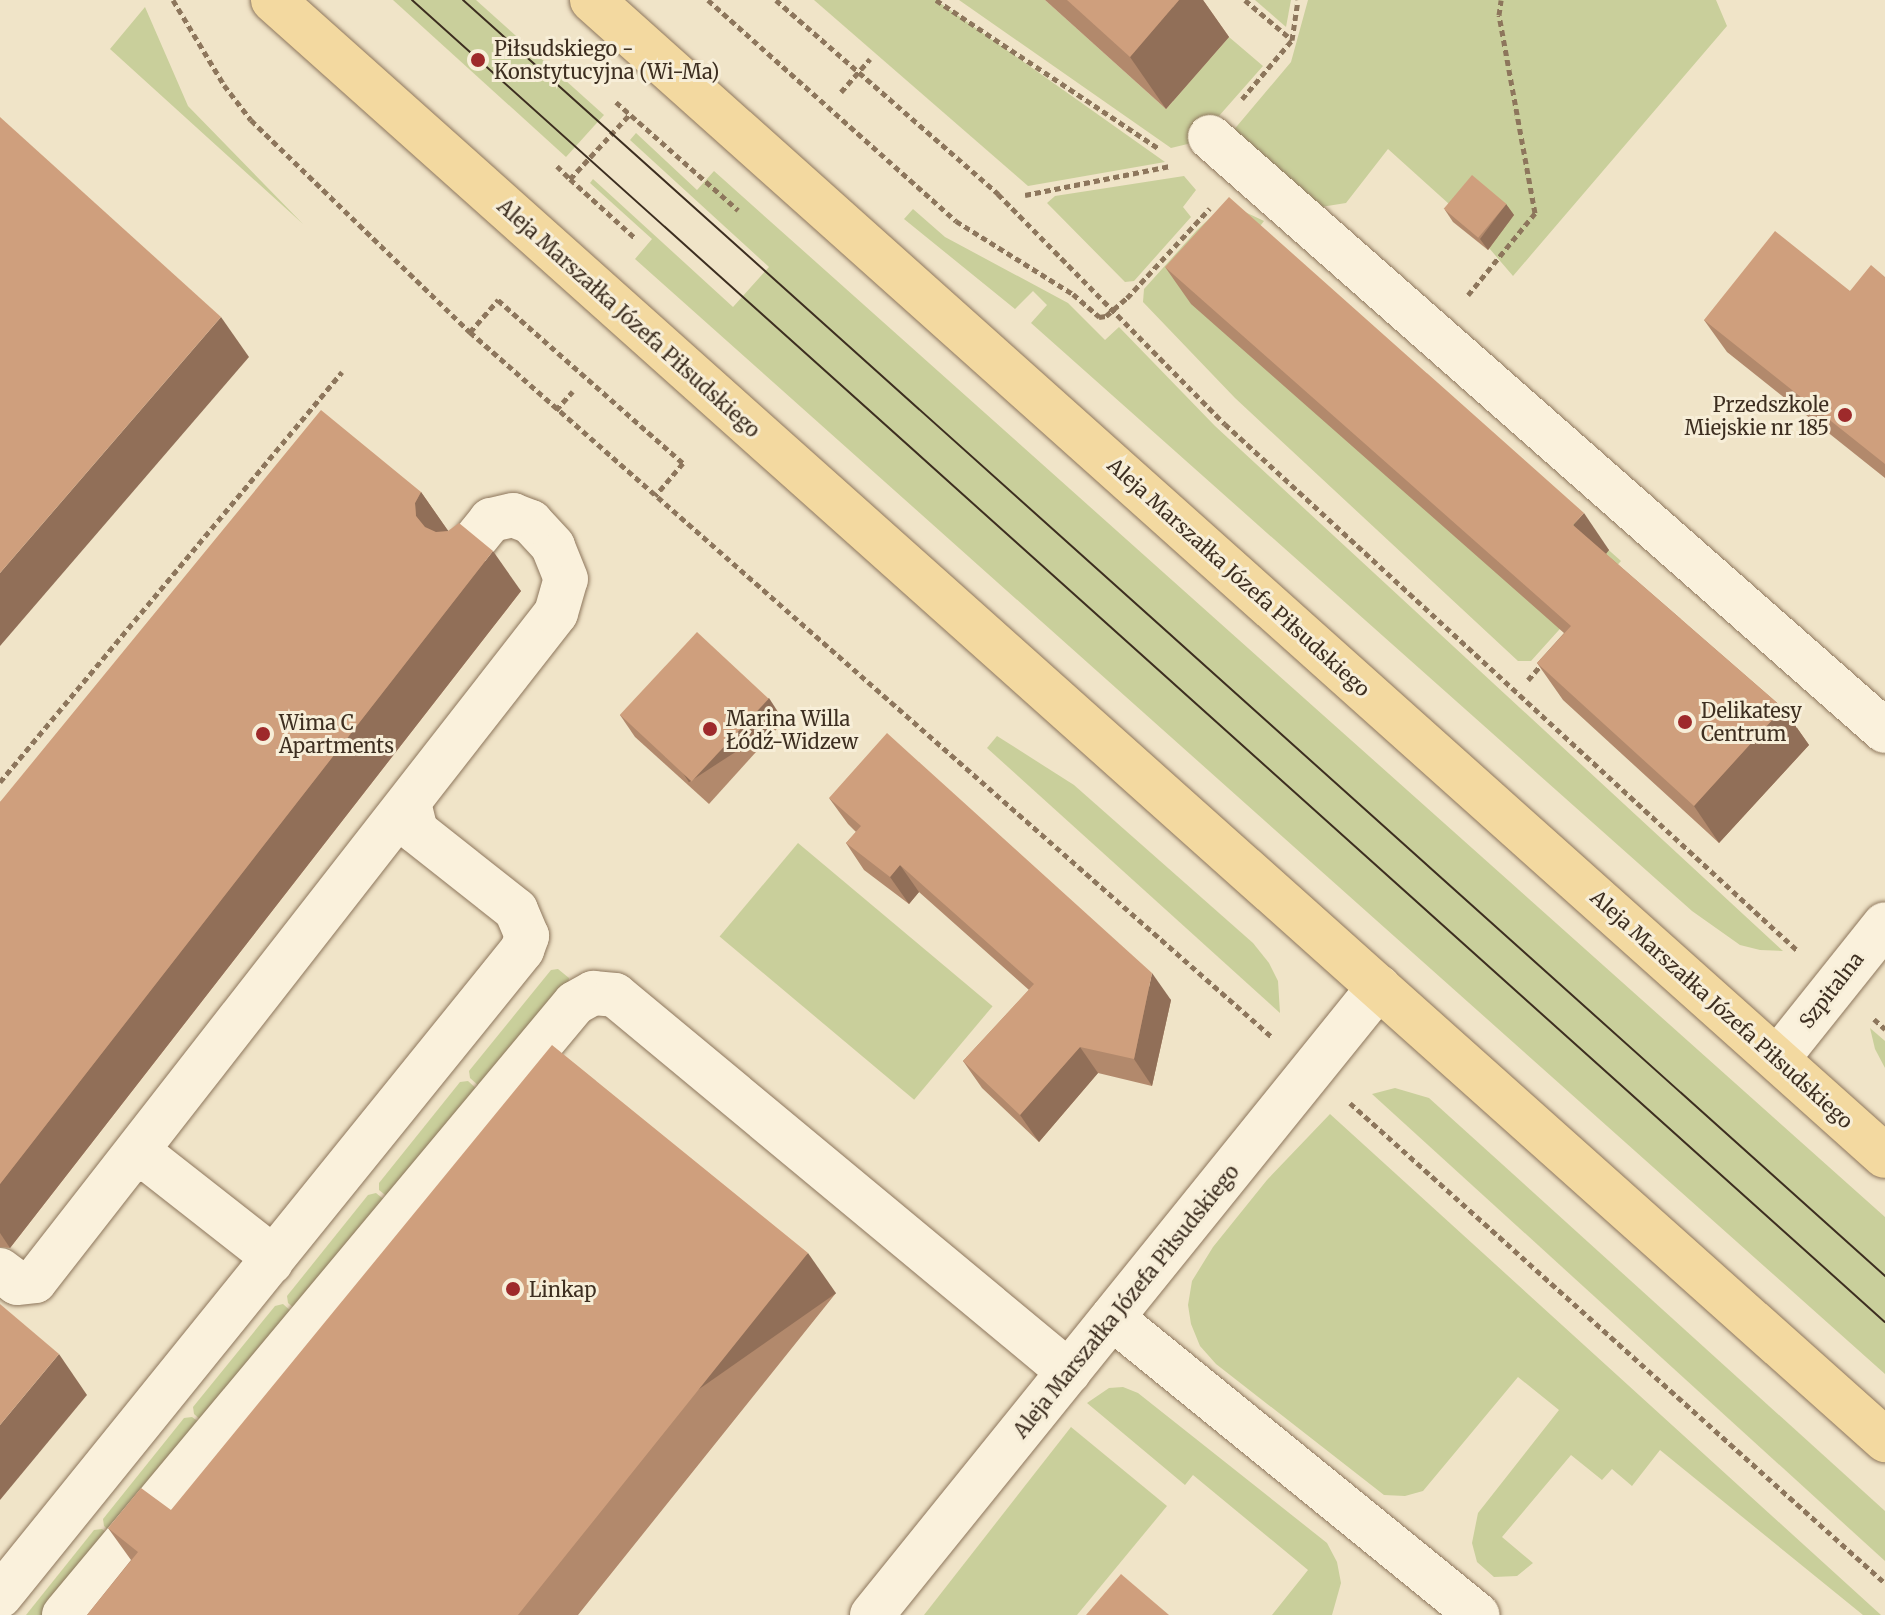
<!DOCTYPE html>
<html>
<head>
<meta charset="utf-8">
<style>
	body { margin:0 }
	#map { position:relative; width:1885px; height:1615px; overflow:hidden; background:#f0e4c8; font-family:Merriweather,serif }
	div>[style] { position:absolute }
	[style*='--x'] { left:calc(var(--x)*1px); top:calc(var(--y)*1px); width:calc(var(--w)*1px); rotate:calc(var(--a)*1deg) }
	.green>* { inset:0; background:#c9cf9b; transform-origin:0 0 }
	.path>* { height:5px; margin-top:-2.5px; transform-origin:0; background:repeating-linear-gradient(90deg,#8d765c 0 6px,transparent 0 10px) }
	.roads { filter:drop-shadow(0 0 2px #8d765c) drop-shadow(0 0 2px #8d765c) }
	.minor>* { height:44px; margin:-22px; padding:0 22px; transform-origin:22px; border-radius:22px; background:#faf1dc }
	.major>* { height:44px; margin:-22px; padding:0 22px; transform-origin:22px; border-radius:22px; background:#f3d9a0 }
	.tram>* { height:2px; margin:-1px; padding:0 1px; transform-origin:1px; border-radius:1px; background:#3d2e20 }
	.wall>* { inset:0; background:#b2896c }
	.shaded-wall>* { inset:0; background:#916f58; transform-origin:0 0 }
	.building>* { inset:0; background:#cf9f7d; transform-origin:0 0 }
	.dots>* { width:22px; height:22px; translate:-50% -50%; box-sizing:border-box; border:4px solid #f7eed8; border-radius:50% }
	span { translate:-50% -50%; white-space:nowrap; text-align:center; line-height:1.15; -webkit-text-stroke:6px #f7eed8; paint-order:stroke }
	.poi-label { font-size:20px; color:#3d2e20 }
	.left { translate:0 -50%; text-align:left }
	.right { translate:-100% -50%; text-align:right }
	.street-label { font-size:20px; color:#3d2e20 }
</style>
</head>
<body>
<div id="map">
	<div class="green">
		<i style="clip-path:polygon(393px 0,476px 0,604px 115px,566px 157px)"></i>
		<i style="clip-path:polygon(814px 0,936px 0,1165px 162px,1028px 186px)"></i>
		<i style="clip-path:polygon(959px 0,1045px 0,1166px 109px,1229px 37px,1263px 66px,1196px 142px,1171px 148px)"></i>
		<i style="clip-path:polygon(1255px 0,1291px 0,1286px 27px)"></i>
		<i style="clip-path:polygon(1308px 0,1716px 0,1727px 26px,1513px 276px,1459px 213px,1388px 149px,1346px 203px,1321px 207px,1232px 132px,1291px 62px)"></i>
		<i style="clip-path:polygon(145px 7px,188px 106px,303px 224px,110px 49px)"></i>
		<i style="clip-path:polygon(636px 133px,697px 190px,714px 171px,1885px 1217px,1885px 1374px,635px 259px,652px 239px,590px 183px,593px 179px,733px 307px,769px 267px,630px 140px)"></i>
		<i style="clip-path:polygon(1184px 176px,1196px 190px,1183px 207px,1191px 217px,1134px 281px,1125px 282px,1047px 203px,1055px 196px)"></i>
		<i style="clip-path:polygon(913px 209px,945px 237px,1068px 303px,1105px 340px,1119px 327px,1215px 426px,1783px 951px,1760px 950px,1740px 945px,1692px 911px,1031px 323px,1047px 305px,1033px 291px,1015px 309px,904px 219px)"></i>
		<i style="clip-path:polygon(1245px 212px,1264px 221px,1254px 234px,1621px 561px,1531px 661px,1518px 661px,1235px 398px,1143px 302px,1144px 289px,1198px 229px,1210px 218px)"></i>
		<i style="clip-path:polygon(997px 736px,1074px 785px,1253px 943px,1269px 963px,1278px 981px,1280px 1013px,987px 748px)"></i>
		<i style="left:798px;top:843px;width:254px;height:122px;rotate:40deg"></i>
		<i style="clip-path:polygon(558px 969px,569px 978px,568px 987px,480px 1087px,470px 1078px,469px 1071px,551px 970px)"></i>
		<i style="clip-path:polygon(1870px 1028px,1885px 1041px,1885px 1068px,1875px 1049px)"></i>
		<i style="clip-path:polygon(468px 1081px,478px 1090px,390px 1199px,379px 1190px,379px 1183px,460px 1082px)"></i>
		<i style="clip-path:polygon(1395px 1088px,1429px 1098px,1885px 1511px,1885px 1561px,1372px 1094px)"></i>
		<i style="clip-path:polygon(1330px 1114px,1881px 1615px,1863px 1615px,1660px 1450px,1632px 1486px,1612px 1469px,1602px 1480px,1571px 1455px,1502px 1537px,1533px 1563px,1517px 1576px,1494px 1577px,1477px 1562px,1472px 1543px,1478px 1513px,1559px 1410px,1518px 1377px,1423px 1491px,1405px 1496px,1384px 1495px,1216px 1364px,1200px 1346px,1191px 1324px,1188px 1305px,1192px 1281px,1213px 1247px,1267px 1180px)"></i>
		<i style="clip-path:polygon(376px 1193px,387px 1202px,298px 1312px,288px 1303px,287px 1296px,368px 1195px)"></i>
		<i style="clip-path:polygon(283px 1304px,293px 1313px,204px 1423px,194px 1414px,193px 1407px,275px 1306px)"></i>
		<i style="clip-path:polygon(1123px 1387px,1138px 1393px,1327px 1543px,1337px 1562px,1341px 1583px,1332px 1615px,1272px 1615px,1308px 1570px,1193px 1475px,1185px 1485px,1087px 1403px,1109px 1388px)"></i>
		<i style="clip-path:polygon(192px 1417px,203px 1425px,114px 1535px,104px 1526px,103px 1519px,184px 1418px)"></i>
		<i style="clip-path:polygon(1071px 1427px,1167px 1506px,1077px 1615px,924px 1615px)"></i>
		<i style="clip-path:polygon(102px 1529px,113px 1538px,56px 1615px,26px 1615px,94px 1530px)"></i>
	</div>
	<div class="path">
		<i style="--x:173;--y:0;--w:99;--a:59"></i>
		<i style="--x:224;--y:85;--w:44;--a:52.4"></i>
		<i style="--x:251;--y:120;--w:305;--a:44.1"></i>
		<i style="--x:470;--y:332;--w:1068;--a:41.32"></i>
		<i style="--x:708;--y:0;--w:332;--a:41.7"></i>
		<i style="--x:956;--y:221;--w:138;--a:32"></i>
		<i style="--x:1073;--y:294;--w:35;--a:41"></i>
		<i style="--x:1099;--y:317;--w:7;--a:-8"></i>
		<i style="--x:1106;--y:316;--w:28;--a:-41"></i>
		<i style="--x:1127;--y:298;--w:122;--a:-47.3"></i>
		<i style="--x:776;--y:0;--w:295;--a:41.1"></i>
		<i style="--x:998;--y:194;--w:323;--a:45.4"></i>
		<i style="--x:1225;--y:424;--w:778;--a:42.61"></i>
		<i style="--x:936;--y:0;--w:267;--a:33.7"></i>
		<i style="--x:1245;--y:0;--w:62;--a:40.4"></i>
		<i style="--x:841;--y:92;--w:44;--a:-48.7"></i>
		<i style="--x:1242;--y:99;--w:77;--a:-49.7"></i>
		<i style="--x:1292;--y:40;--w:40;--a:-81.5"></i>
		<i style="--x:616;--y:102;--w:163;--a:41.5"></i>
		<i style="--x:557;--y:166;--w:18;--a:45"></i>
		<i style="--x:570;--y:179;--w:88;--a:-47.3"></i>
		<i style="--x:570;--y:179;--w:88;--a:42.2"></i>
		<i style="--x:1025;--y:195;--w:148;--a:-11.3"></i>
		<i style="--x:1468;--y:295;--w:106;--a:-50.7"></i>
		<i style="--x:1535;--y:213;--w:201;--a:-100.3"></i>
		<i style="--x:1499;--y:15;--w:15;--a:-82"></i>
		<i style="--x:470;--y:332;--w:43;--a:-48.8"></i>
		<i style="--x:498;--y:300;--w:247;--a:41.4"></i>
		<i style="--x:683;--y:463;--w:43;--a:130.3"></i>
		<i style="--x:556;--y:410;--w:25;--a:-48"></i>
		<i style="--x:1528;--y:680;--w:21;--a:-49"></i>
		<i style="--x:0;--y:782;--w:534;--a:-50.17"></i>
		<i style="--x:1874;--y:1019;--w:15;--a:42"></i>
		<i style="--x:1350;--y:1103;--w:719;--a:41.9"></i>
	</div>
	<div class="roads">
		<div class="minor">
			<i style="--x:1210;--y:137;--w:899;--a:41.35"></i>
			<i style="--x:1778;--y:1058;--w:171;--a:-51.4"></i>
			<i style="--x:131;--y:1161;--w:17;--a:-7"></i>
			<i style="--x:148;--y:1159;--w:147;--a:38.1"></i>
			<i style="--x:264;--y:1250;--w:14;--a:60"></i>
			<i style="--x:0;--y:1270;--w:21;--a:37"></i>
			<i style="--x:17;--y:1283;--w:18;--a:-6"></i>
			<i style="--x:35;--y:1281;--w:847;--a:-52.05"></i>
			<i style="--x:556;--y:613;--w:35;--a:-74"></i>
			<i style="--x:566;--y:579;--w:35;--a:-112"></i>
			<i style="--x:553;--y:546;--w:33;--a:-133"></i>
			<i style="--x:531;--y:522;--w:19;--a:-159"></i>
			<i style="--x:513;--y:515;--w:23;--a:167"></i>
			<i style="--x:491;--y:520;--w:36;--a:129"></i>
			<i style="--x:1112;--y:1318;--w:471;--a:39.1"></i>
			<i style="--x:0;--y:1596;--w:831;--a:-51.06"></i>
			<i style="--x:522;--y:950;--w:15;--a:-70"></i>
			<i style="--x:527;--y:936;--w:28;--a:-113"></i>
			<i style="--x:516;--y:910;--w:127;--a:-141.7"></i>
			<i style="--x:416;--y:831;--w:29;--a:-104"></i>
			<i style="--x:64;--y:1615;--w:797;--a:-50.14"></i>
			<i style="--x:575;--y:1003;--w:21;--a:-29"></i>
			<i style="--x:593;--y:993;--w:22;--a:5"></i>
			<i style="--x:615;--y:995;--w:590;--a:39.71"></i>
			<i style="--x:872;--y:1615;--w:807;--a:-51.09"></i>
		</div>
		<div class="major">
			<i style="--x:273;--y:0;--w:2162;--a:41.77"></i>
			<i style="--x:592;--y:0;--w:1734;--a:41.8"></i>
		</div>
	</div>
	<div class="tram">
		<i style="--x:412;--y:0;--w:1979;--a:41.91"></i>
		<i style="--x:463;--y:0;--w:1911;--a:41.9"></i>
	</div>
	<div class="wall">
		<i style="clip-path:polygon(1045px 0,1203px 0,1229px 37px,1166px 109px)"></i>
		<i style="clip-path:polygon(1506px 204px,1514px 215px,1488px 250px,1453px 222px,1445px 210px)"></i>
		<i style="clip-path:polygon(1165px 267px,1609px 550px,1606px 554px,1783px 708px,1809px 745px,1719px 843px,1563px 700px,1537px 663px,1564px 633px,1191px 304px)"></i>
		<i style="clip-path:polygon(1885px 277px,1885px 478px,1727px 352px,1704px 320px,1850px 291px)"></i>
		<i style="clip-path:polygon(421px 492px,448px 531px,521px 591px,10px 1248px,0 1247px,0 802px)"></i>
		<i style="clip-path:polygon(620px 715px,784px 721px,709px 804px,635px 737px)"></i>
		<i style="clip-path:polygon(829px 798px,1171px 1000px,1152px 1086px,1098px 1073px,1039px 1142px,982px 1088px,963px 1061px,1029px 990px,919px 892px,909px 904px,864px 870px,846px 843px,856px 832px,848px 824px)"></i>
		<i style="clip-path:polygon(836px 1293px,578px 1615px,87px 1615px,131px 1560px,108px 1528px,171px 1510px)"></i>
	</div>
	<div class="shaded-wall">
		<i style="clip-path:polygon(1179px 0,1203px 0,1229px 37px,1166px 109px,1130px 57px)"></i>
		<i style="clip-path:polygon(1506px 204px,1514px 215px,1488px 250px,1480px 239px)"></i>
		<i style="clip-path:polygon(221px 317px,249px 357px,0 646px,0 573px)"></i>
		<i style="clip-path:polygon(421px 492px,449px 532px,444px 556px,416px 516px,415px 503px)"></i>
		<i style="clip-path:polygon(1584px 513px,1609px 550px,1599px 562px,1573px 525px)"></i>
		<i style="clip-path:polygon(493px 551px,521px 591px,10px 1248px,0 1233px,0 1184px)"></i>
		<i style="left:769px;top:698px;width:27px;height:113px;rotate:57deg"></i>
		<i style="clip-path:polygon(1783px 708px,1809px 745px,1719px 843px,1694px 806px)"></i>
		<i style="clip-path:polygon(900px 865px,919px 892px,909px 904px,890px 877px)"></i>
		<i style="clip-path:polygon(1152px 973px,1171px 1000px,1152px 1086px,1134px 1059px)"></i>
		<i style="clip-path:polygon(1080px 1047px,1098px 1073px,1039px 1142px,1020px 1115px)"></i>
		<i style="left:808px;top:1253px;width:49px;height:464px;rotate:55deg"></i>
		<i style="clip-path:polygon(59px 1354px,87px 1395px,0 1500px,0 1425px)"></i>
	</div>
	<div class="building">
		<i style="clip-path:polygon(1067px 0,1179px 0,1130px 57px)"></i>
		<i style="clip-path:polygon(0 117px,221px 317px,0 573px)"></i>
		<i style="left:1472px;top:175px;width:45px;height:44px;rotate:40deg"></i>
		<i style="clip-path:polygon(1229px 197px,1584px 513px,1573px 525px,1783px 708px,1694px 806px,1537px 663px,1571px 626px,1165px 267px)"></i>
		<i style="clip-path:polygon(1775px 231px,1850px 291px,1871px 265px,1885px 277px,1885px 464px,1704px 320px)"></i>
		<i style="clip-path:polygon(321px 410px,421px 492px,415px 503px,416px 516px,425px 527px,436px 532px,448px 531px,459px 523px,493px 551px,0 1184px,0 802px)"></i>
		<i style="left:697px;top:632px;width:98px;height:113px;rotate:43deg"></i>
		<i style="clip-path:polygon(887px 733px,1152px 973px,1134px 1059px,1080px 1047px,1020px 1115px,963px 1061px,1034px 984px,900px 865px,890px 877px,846px 843px,861px 826px,829px 798px)"></i>
		<i style="clip-path:polygon(552px 1045px,808px 1253px,518px 1615px,87px 1615px,138px 1552px,108px 1528px,141px 1488px,171px 1510px)"></i>
		<i style="clip-path:polygon(0 1304px,59px 1354px,0 1425px)"></i>
		<i style="clip-path:polygon(1121px 1574px,1169px 1615px,1086px 1615px)"></i>
	</div>
	<div class="dots">
		<i style="left:478px;top:60px;background:#9e2a2b"></i>
		<i style="left:1845px;top:415px;background:#9e2a2b"></i>
		<i style="left:1685px;top:722px;background:#9e2a2b"></i>
		<i style="left:710px;top:729px;background:#9e2a2b"></i>
		<i style="left:263px;top:734px;background:#9e2a2b"></i>
		<i style="left:513px;top:1289px;background:#9e2a2b"></i>
	</div>
	<div class="poi-label">
		<span class="left" style="left:494px;top:60px">Piłsudskiego -<br>Konstytucyjna (Wi-Ma)</span>
		<span class="right" style="left:1829px;top:416px">Przedszkole<br>Miejskie nr 185</span>
		<span class="left" style="left:1701px;top:722px">Delikatesy<br>Centrum</span>
		<span class="left" style="left:726px;top:730px">Marina Willa<br>Łódź-Widzew</span>
		<span class="left" style="left:279px;top:734px">Wima C<br>Apartments</span>
		<span class="left" style="left:529px;top:1289px">Linkap</span>
	</div>
	<div class="street-label">
		<span style="left:629px;top:318px;rotate:42deg">Aleja Marszałka Józefa Piłsudskiego</span>
		<span style="left:1239px;top:577px;rotate:42deg">Aleja Marszałka Józefa Piłsudskiego</span>
		<span style="left:1831px;top:990px;rotate:-52deg">Szpitalna</span>
		<span style="left:1722px;top:1009px;rotate:42deg">Aleja Marszałka Józefa Piłsudskiego</span>
		<span style="left:1126px;top:1301px;rotate:-51deg">Aleja Marszałka Józefa Piłsudskiego</span>
	</div>
</div>
</body>
</html>
